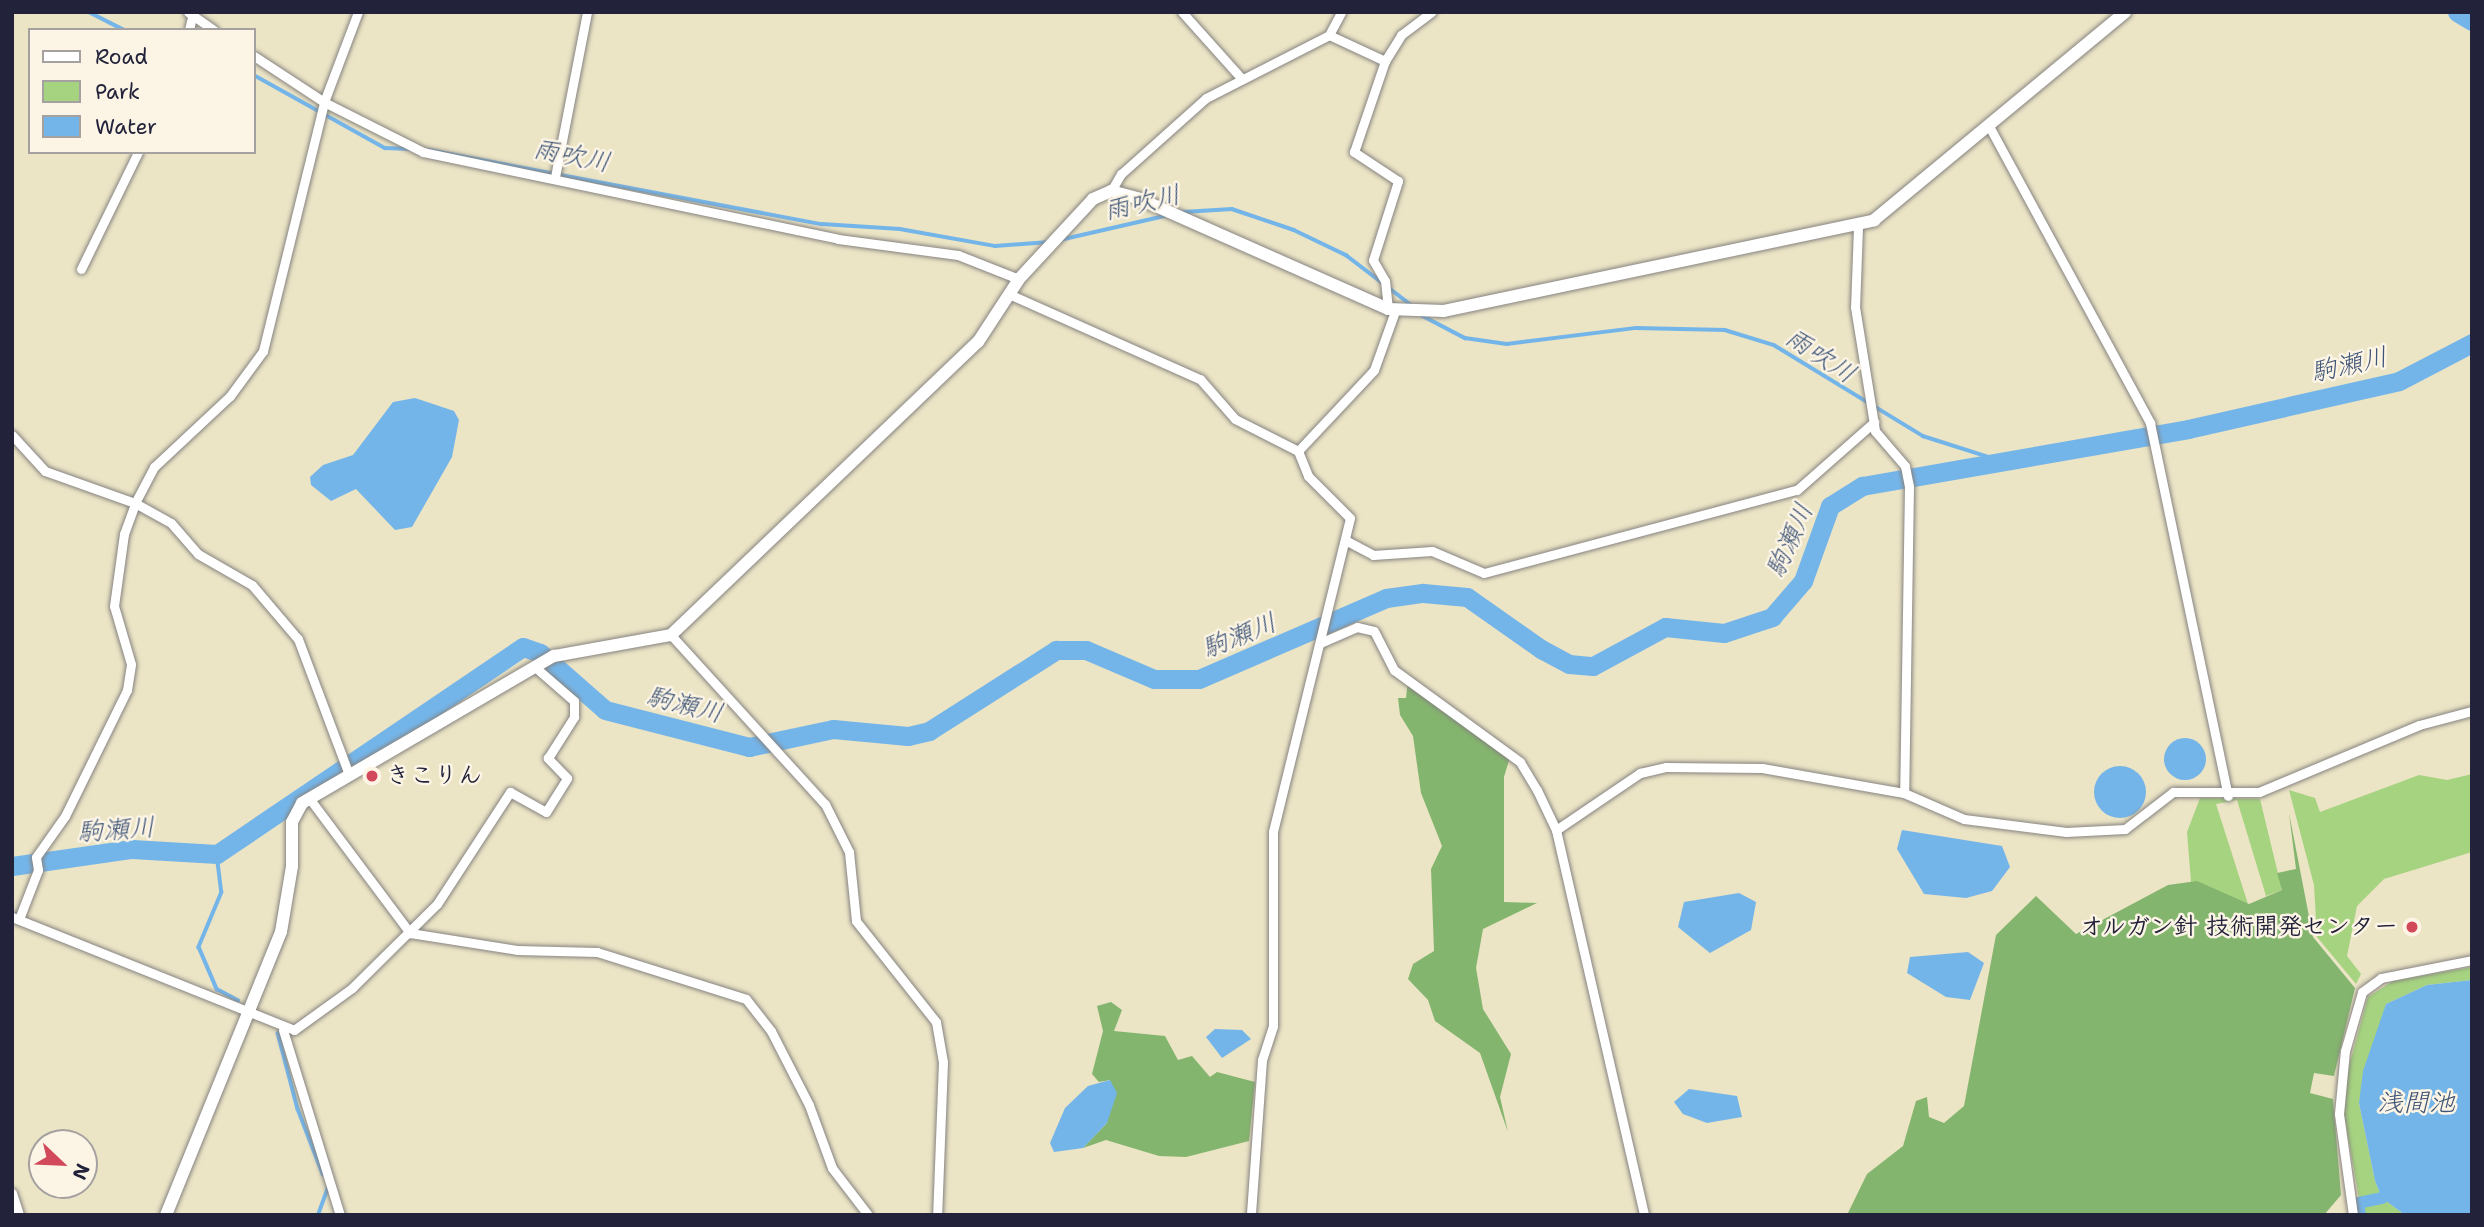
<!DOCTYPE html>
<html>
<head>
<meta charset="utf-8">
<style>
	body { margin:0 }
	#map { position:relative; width:2484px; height:1227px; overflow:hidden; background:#ebe4c5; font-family:"Shantell Sans","Klee One",sans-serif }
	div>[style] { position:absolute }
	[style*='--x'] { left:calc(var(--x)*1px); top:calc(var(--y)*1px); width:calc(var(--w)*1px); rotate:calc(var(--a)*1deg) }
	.green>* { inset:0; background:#a6d380 }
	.forest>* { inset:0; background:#84b56e }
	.water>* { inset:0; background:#74b5e9 }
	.round { border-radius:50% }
	.stream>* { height:3.5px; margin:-1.75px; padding:0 1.75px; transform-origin:1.75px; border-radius:1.75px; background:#74b5e9 }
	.canal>* { height:12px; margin:-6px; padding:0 6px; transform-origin:6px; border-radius:6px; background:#74b5e9 }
	.river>* { height:19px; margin:-9.5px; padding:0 9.5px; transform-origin:9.5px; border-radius:9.5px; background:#74b5e9 }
	.roads { filter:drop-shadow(0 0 2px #868380) drop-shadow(0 0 2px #868380) }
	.street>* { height:9px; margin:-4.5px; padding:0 4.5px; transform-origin:4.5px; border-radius:4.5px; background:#fff }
	.secondary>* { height:12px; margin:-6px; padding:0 6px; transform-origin:6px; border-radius:6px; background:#fff }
	.dots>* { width:19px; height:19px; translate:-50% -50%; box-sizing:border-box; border:4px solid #fcf5e5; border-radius:50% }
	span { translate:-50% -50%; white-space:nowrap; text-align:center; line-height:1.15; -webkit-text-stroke:5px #fcf5e5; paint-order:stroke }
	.poi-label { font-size:24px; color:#22223b; font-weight:700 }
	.left { translate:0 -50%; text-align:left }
	.right { translate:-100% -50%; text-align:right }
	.water-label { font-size:26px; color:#3f5578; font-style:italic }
	.frame { position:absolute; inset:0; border:14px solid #22223b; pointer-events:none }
	.legend { position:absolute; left:28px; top:28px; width:228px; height:126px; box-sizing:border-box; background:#fcf5e5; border:2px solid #a5a1a1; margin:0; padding:9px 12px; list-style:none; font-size:21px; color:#22223b }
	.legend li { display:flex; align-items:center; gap:14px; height:35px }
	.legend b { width:35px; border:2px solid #a5a1a1 }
	.north { position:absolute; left:28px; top:1129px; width:70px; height:70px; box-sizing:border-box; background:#fcf5e5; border:2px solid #a5a1a1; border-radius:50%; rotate:113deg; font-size:19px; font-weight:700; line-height:28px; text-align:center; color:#22223b }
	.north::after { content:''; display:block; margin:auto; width:24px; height:32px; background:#d1495b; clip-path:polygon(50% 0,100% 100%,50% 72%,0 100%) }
</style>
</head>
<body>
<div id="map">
	<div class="green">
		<i style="clip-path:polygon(2472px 774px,2472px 852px,2384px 879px,2357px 906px,2347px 956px,2361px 974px,2356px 984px,2317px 937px,2314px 885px,2289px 790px,2315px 798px,2320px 812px,2419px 775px,2447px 780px)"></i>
		<i style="clip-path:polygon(2200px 798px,2260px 799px,2282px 890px,2266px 896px,2237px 800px,2216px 804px,2248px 904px,2191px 882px,2187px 832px)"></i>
		<i style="clip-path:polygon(2472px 967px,2472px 980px,2427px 985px,2386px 1004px,2359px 1103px,2375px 1181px,2382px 1198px,2405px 1215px,2362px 1215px,2344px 1114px,2346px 1077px,2368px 997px,2393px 981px)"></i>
	</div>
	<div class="forest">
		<i style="clip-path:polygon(1408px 680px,1510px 757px,1504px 777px,1504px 902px,1537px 903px,1483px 929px,1476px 968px,1483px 1009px,1511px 1054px,1500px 1097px,1508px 1132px,1480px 1053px,1435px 1021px,1428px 1000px,1408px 979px,1413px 964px,1434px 951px,1431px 869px,1442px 846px,1421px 793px,1413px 736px,1400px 715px,1398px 698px,1406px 698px)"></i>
		<i style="clip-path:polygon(2289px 813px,2313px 937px,2355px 988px,2334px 1076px,2314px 1073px,2310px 1093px,2333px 1099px,2341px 1195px,2324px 1215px,1847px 1215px,1867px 1174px,1903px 1146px,1916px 1101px,1927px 1097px,1929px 1117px,1944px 1123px,1964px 1106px,1996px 935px,2036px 896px,2076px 934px,2168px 885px,2197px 881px,2249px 904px,2282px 890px,2277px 873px,2296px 869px)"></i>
		<i style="clip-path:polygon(1111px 1002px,1122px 1010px,1114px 1031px,1165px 1036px,1178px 1060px,1192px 1056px,1210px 1077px,1217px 1072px,1255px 1082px,1249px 1141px,1186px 1157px,1159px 1156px,1106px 1140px,1083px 1148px,1107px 1123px,1110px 1080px,1099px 1082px,1092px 1074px,1103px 1031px,1097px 1006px)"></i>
	</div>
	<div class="water">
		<i style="clip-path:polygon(415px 398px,454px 411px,459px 420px,452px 457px,412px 527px,395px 530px,356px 489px,331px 501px,311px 485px,310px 477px,323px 465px,353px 455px,393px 402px)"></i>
		<i class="round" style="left:2164px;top:738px;width:42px;height:42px"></i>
		<i class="round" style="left:2094px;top:766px;width:52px;height:52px"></i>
		<i style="clip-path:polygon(1902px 830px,2002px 846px,2010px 867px,1992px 891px,1966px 898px,1924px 894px,1897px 849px)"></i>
		<i style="clip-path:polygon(1739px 893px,1756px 902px,1751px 930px,1710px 953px,1678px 927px,1684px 902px)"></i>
		<i style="clip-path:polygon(1968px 952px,1984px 963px,1970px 1000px,1946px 997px,1907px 973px,1910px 957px)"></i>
		<i style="clip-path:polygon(2472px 980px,2472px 1215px,2405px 1215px,2382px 1198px,2375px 1181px,2359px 1103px,2363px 1071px,2386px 1004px,2427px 985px)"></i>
		<i style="clip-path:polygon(1215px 1029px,1242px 1030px,1251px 1039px,1222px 1058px,1206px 1037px)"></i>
		<i style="clip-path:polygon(1110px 1080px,1117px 1093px,1107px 1123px,1083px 1148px,1054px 1152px,1050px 1143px,1065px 1108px,1088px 1086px)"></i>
		<i style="clip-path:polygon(1689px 1089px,1737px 1096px,1742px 1117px,1707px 1123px,1683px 1114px,1674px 1102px)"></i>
	</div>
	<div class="stream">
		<i style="--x:89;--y:12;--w:39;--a:27"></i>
		<i style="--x:254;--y:75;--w:150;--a:29.1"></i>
		<i style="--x:385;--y:148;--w:26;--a:2"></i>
		<i style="--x:429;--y:150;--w:400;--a:10.7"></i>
		<i style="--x:822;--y:224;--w:78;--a:3.7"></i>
		<i style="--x:900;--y:229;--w:97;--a:10.1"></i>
		<i style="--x:995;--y:246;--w:54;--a:-4.2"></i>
		<i style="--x:1183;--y:212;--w:49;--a:-3.5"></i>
		<i style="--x:1232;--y:209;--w:65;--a:18.7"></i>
		<i style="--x:1294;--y:230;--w:58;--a:25.7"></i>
		<i style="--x:1346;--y:255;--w:86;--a:37.4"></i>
		<i style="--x:1060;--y:240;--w:108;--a:-12.9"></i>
		<i style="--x:1421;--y:315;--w:50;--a:27.6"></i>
		<i style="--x:1465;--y:338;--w:42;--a:8.1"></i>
		<i style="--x:1507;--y:344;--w:130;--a:-7.1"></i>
		<i style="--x:1636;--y:328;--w:89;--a:1.3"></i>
		<i style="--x:1725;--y:330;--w:51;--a:17"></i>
		<i style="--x:1774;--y:345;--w:175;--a:31.4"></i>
		<i style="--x:1923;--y:436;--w:79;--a:17.7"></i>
		<i style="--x:217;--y:854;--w:38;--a:83"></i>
		<i style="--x:222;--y:892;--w:60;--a:112.7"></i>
		<i style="--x:199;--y:947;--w:46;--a:66.8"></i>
		<i style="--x:217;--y:989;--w:24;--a:28"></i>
		<i style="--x:278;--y:1033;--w:79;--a:75.3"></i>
		<i style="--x:298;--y:1109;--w:70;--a:69"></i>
		<i style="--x:318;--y:1215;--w:30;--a:-70"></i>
	</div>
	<div class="canal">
		<i style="--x:2360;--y:1215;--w:12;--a:-99"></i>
		<i style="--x:2358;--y:1203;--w:25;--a:-12"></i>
	</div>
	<div class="river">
		<i style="--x:2457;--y:12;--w:17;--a:31"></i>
		<i style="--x:12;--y:866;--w:121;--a:-8.1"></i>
		<i style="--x:132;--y:849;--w:85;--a:3.4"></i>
		<i style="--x:217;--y:854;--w:369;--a:-34.1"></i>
		<i style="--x:523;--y:647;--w:18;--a:19"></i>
		<i style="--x:540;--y:653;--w:86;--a:41.2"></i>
		<i style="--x:605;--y:710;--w:149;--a:14.4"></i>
		<i style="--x:749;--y:747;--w:86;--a:-12.1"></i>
		<i style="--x:833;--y:729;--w:75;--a:5.3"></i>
		<i style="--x:908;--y:736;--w:22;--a:-13"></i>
		<i style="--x:929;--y:731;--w:151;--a:-32.5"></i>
		<i style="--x:1056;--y:650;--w:30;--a:0"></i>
		<i style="--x:1086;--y:650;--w:74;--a:23.1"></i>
		<i style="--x:1154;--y:679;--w:45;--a:0"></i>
		<i style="--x:1199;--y:679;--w:204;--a:-23.4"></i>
		<i style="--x:1386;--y:598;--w:37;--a:-8"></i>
		<i style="--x:1423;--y:593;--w:44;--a:5.2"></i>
		<i style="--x:1467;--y:597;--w:90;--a:35.1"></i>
		<i style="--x:1541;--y:649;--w:32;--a:28"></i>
		<i style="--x:1569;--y:664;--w:24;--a:5"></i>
		<i style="--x:1593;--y:666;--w:82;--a:-28.4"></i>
		<i style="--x:1665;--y:627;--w:59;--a:5.8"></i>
		<i style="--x:1724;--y:633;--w:51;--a:-18.4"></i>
		<i style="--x:1772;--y:617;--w:48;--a:-49.3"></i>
		<i style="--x:1803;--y:581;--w:80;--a:-70.2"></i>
		<i style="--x:1830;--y:506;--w:38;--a:-32"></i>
		<i style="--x:1862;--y:486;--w:331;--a:-9.9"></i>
		<i style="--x:2188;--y:429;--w:216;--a:-12.8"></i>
		<i style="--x:2399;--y:381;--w:82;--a:-27.5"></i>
	</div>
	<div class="roads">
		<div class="street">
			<i style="--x:188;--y:12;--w:32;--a:35"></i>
			<i style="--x:1182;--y:12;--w:90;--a:48.2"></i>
			<i style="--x:189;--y:30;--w:18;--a:-77"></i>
			<i style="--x:1329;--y:35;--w:62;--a:24.9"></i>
			<i style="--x:254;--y:56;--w:84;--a:33.3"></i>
			<i style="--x:324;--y:102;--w:111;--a:26.8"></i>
			<i style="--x:423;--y:152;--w:424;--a:11.8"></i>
			<i style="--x:838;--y:239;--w:121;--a:7.6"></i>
			<i style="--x:958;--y:255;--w:66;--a:21.5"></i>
			<i style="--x:1989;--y:126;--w:338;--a:61.5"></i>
			<i style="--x:2150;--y:423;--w:381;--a:78.2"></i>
			<i style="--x:555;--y:177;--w:168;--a:-79"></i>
			<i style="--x:1111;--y:191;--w:20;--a:-60"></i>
			<i style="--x:1121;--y:174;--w:114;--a:-41.8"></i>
			<i style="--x:1206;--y:98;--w:138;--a:-27.1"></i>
			<i style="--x:1329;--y:35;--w:26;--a:-62"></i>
			<i style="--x:1858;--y:227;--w:80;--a:92.1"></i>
			<i style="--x:1855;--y:307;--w:126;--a:80.8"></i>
			<i style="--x:1875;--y:431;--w:46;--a:49.4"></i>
			<i style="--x:1905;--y:466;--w:20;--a:79"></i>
			<i style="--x:1909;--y:486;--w:307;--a:90.9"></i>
			<i style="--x:81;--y:269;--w:130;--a:-64"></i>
			<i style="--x:1011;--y:295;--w:207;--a:24"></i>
			<i style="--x:1200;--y:379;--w:53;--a:48.8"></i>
			<i style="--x:1235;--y:419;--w:71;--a:26.9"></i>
			<i style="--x:1298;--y:451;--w:27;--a:68"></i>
			<i style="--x:1308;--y:476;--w:59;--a:45"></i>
			<i style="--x:1350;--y:518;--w:323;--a:103.8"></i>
			<i style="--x:1273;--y:832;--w:194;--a:90"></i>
			<i style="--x:1273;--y:1026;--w:36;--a:108"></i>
			<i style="--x:1262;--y:1060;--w:155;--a:94.1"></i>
			<i style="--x:1388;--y:309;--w:28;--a:-96"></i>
			<i style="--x:1385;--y:281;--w:24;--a:-120"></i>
			<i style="--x:1373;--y:260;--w:83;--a:-72.4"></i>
			<i style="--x:1398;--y:181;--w:53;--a:-146.6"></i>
			<i style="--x:1354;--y:152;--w:96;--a:-71.2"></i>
			<i style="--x:1385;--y:61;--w:31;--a:-58"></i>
			<i style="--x:1401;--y:35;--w:38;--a:-37"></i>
			<i style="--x:12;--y:435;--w:49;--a:47.5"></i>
			<i style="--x:45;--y:471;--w:96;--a:19.6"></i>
			<i style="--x:135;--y:503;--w:41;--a:29.1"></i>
			<i style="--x:171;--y:523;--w:41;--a:48.9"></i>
			<i style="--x:198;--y:554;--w:62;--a:29.9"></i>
			<i style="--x:252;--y:585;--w:71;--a:49.6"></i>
			<i style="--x:298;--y:639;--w:142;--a:69.4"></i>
			<i style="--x:1298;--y:451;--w:111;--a:-46.8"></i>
			<i style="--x:1374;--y:370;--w:63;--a:-70.4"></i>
			<i style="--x:1347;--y:541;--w:30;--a:28"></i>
			<i style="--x:1373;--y:555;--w:59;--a:-3.9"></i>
			<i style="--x:1432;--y:551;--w:56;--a:22.9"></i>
			<i style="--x:1484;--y:573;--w:324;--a:-14.9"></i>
			<i style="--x:1797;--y:490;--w:103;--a:-41.4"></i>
			<i style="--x:671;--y:635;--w:229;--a:47.7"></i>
			<i style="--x:825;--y:804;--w:54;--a:63.4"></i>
			<i style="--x:849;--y:852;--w:69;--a:84.2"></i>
			<i style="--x:856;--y:921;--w:129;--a:51.6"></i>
			<i style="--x:936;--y:1022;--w:41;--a:80.1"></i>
			<i style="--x:943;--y:1062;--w:153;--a:92.2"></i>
			<i style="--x:1320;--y:643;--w:40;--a:-23.4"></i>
			<i style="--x:1357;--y:627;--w:17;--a:13"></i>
			<i style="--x:1374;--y:631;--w:44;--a:62.9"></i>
			<i style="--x:1394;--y:670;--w:156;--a:36.1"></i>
			<i style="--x:1520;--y:762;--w:33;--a:59"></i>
			<i style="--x:1537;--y:790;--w:44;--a:64.6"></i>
			<i style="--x:1556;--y:830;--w:395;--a:77.1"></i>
			<i style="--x:309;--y:798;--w:169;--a:53.2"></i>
			<i style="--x:410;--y:933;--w:108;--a:9"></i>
			<i style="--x:517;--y:950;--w:80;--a:1.4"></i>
			<i style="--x:597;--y:952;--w:156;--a:17.5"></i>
			<i style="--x:746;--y:999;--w:41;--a:52"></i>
			<i style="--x:771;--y:1031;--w:83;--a:62.8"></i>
			<i style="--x:809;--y:1105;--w:67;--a:69.9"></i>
			<i style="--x:832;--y:1168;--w:59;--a:52.5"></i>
			<i style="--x:1556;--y:830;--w:102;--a:-34.2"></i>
			<i style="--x:1640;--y:773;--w:27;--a:-13"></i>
			<i style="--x:1666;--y:767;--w:96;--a:0.6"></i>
			<i style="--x:1762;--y:768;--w:144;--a:10"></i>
			<i style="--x:1904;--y:793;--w:65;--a:23.4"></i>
			<i style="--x:1964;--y:819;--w:103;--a:7.3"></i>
			<i style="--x:2066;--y:832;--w:59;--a:-2.9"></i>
			<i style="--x:2125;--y:829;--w:61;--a:-37.6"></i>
			<i style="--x:2173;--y:792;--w:86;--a:0"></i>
			<i style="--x:2259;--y:792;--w:173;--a:-22.7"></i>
			<i style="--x:2419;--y:725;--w:55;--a:-14.8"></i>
			<i style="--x:12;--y:917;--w:304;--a:21.8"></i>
			<i style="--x:294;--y:1030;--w:72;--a:-35.9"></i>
			<i style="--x:352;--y:988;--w:120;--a:-44.7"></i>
			<i style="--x:437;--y:904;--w:134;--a:-56.9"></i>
			<i style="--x:510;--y:792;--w:41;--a:29.1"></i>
			<i style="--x:546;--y:812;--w:40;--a:-58"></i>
			<i style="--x:567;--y:778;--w:28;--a:-134"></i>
			<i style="--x:548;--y:758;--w:49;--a:-57.6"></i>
			<i style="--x:574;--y:717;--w:16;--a:-90"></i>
			<i style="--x:574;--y:701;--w:52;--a:-138.9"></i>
			<i style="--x:19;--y:919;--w:53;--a:-68.8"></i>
			<i style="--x:38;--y:870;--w:13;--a:-99"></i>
			<i style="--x:36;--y:857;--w:50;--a:-54.7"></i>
			<i style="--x:65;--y:816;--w:140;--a:-63.8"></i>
			<i style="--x:127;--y:690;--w:26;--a:-81"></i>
			<i style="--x:131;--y:664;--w:60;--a:-106.3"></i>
			<i style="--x:114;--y:606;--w:73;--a:-82.1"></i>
			<i style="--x:124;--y:534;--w:33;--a:-70"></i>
			<i style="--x:135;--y:503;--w:41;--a:-62.2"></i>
			<i style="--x:154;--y:467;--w:104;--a:-43.1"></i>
			<i style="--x:230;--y:396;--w:56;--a:-53.7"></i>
			<i style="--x:263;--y:351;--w:256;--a:-76.2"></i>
			<i style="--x:324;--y:102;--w:96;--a:-69.3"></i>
			<i style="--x:283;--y:1030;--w:194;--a:72.9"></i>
			<i style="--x:12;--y:1193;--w:23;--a:72"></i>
			<i style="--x:2353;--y:1215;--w:102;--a:-97.9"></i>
			<i style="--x:2339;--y:1114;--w:63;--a:-84.6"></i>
			<i style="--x:2345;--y:1051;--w:61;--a:-73.9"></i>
			<i style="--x:2362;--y:992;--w:24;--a:-36"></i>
			<i style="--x:2381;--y:978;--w:93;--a:-11.2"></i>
		</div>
		<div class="secondary">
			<i style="--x:166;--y:1215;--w:305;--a:-67.9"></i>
			<i style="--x:281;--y:932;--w:67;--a:-80.5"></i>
			<i style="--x:292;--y:866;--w:44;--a:-90"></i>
			<i style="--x:292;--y:822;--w:21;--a:-62"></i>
			<i style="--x:302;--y:803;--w:292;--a:-30.3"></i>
			<i style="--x:554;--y:656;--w:119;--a:-10.2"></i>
			<i style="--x:671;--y:635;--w:424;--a:-43.7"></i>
			<i style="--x:978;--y:342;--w:75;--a:-56.9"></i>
			<i style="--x:1019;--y:279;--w:109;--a:-47.2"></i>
			<i style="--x:1093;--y:199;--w:20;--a:-24"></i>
			<i style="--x:1111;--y:191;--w:30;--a:15"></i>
			<i style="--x:1140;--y:199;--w:271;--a:23.9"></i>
			<i style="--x:1388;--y:309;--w:56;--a:2"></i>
			<i style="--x:1444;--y:311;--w:440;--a:-11.9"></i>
			<i style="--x:1874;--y:220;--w:326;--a:-39.6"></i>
		</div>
	</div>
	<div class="dots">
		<i style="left:372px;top:776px;background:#d1495b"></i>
		<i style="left:2412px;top:927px;background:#d1495b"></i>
	</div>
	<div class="poi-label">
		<span class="left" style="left:386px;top:776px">きこりん</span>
		<span class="right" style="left:2398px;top:927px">オルガン針 技術開発センター</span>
	</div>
	<div class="water-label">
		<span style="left:572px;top:155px;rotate:11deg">雨吹川</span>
		<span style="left:1142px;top:202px;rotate:-13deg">雨吹川</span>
		<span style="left:1821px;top:355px;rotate:33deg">雨吹川</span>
		<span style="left:2349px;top:364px;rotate:-13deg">駒瀬川</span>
		<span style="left:1789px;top:540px;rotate:-66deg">駒瀬川</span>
		<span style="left:1239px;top:635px;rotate:-22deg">駒瀬川</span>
		<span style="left:685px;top:704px;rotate:14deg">駒瀬川</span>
		<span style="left:116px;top:829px;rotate:-4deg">駒瀬川</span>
		<span style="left:2416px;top:1102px">浅間池</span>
	</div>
	<div class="frame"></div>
	<ul class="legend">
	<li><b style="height:9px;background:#fff"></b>Road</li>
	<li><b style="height:19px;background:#a6d380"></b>Park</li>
	<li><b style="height:19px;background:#74b5e9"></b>Water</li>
	</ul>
	<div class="north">N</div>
</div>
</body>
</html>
